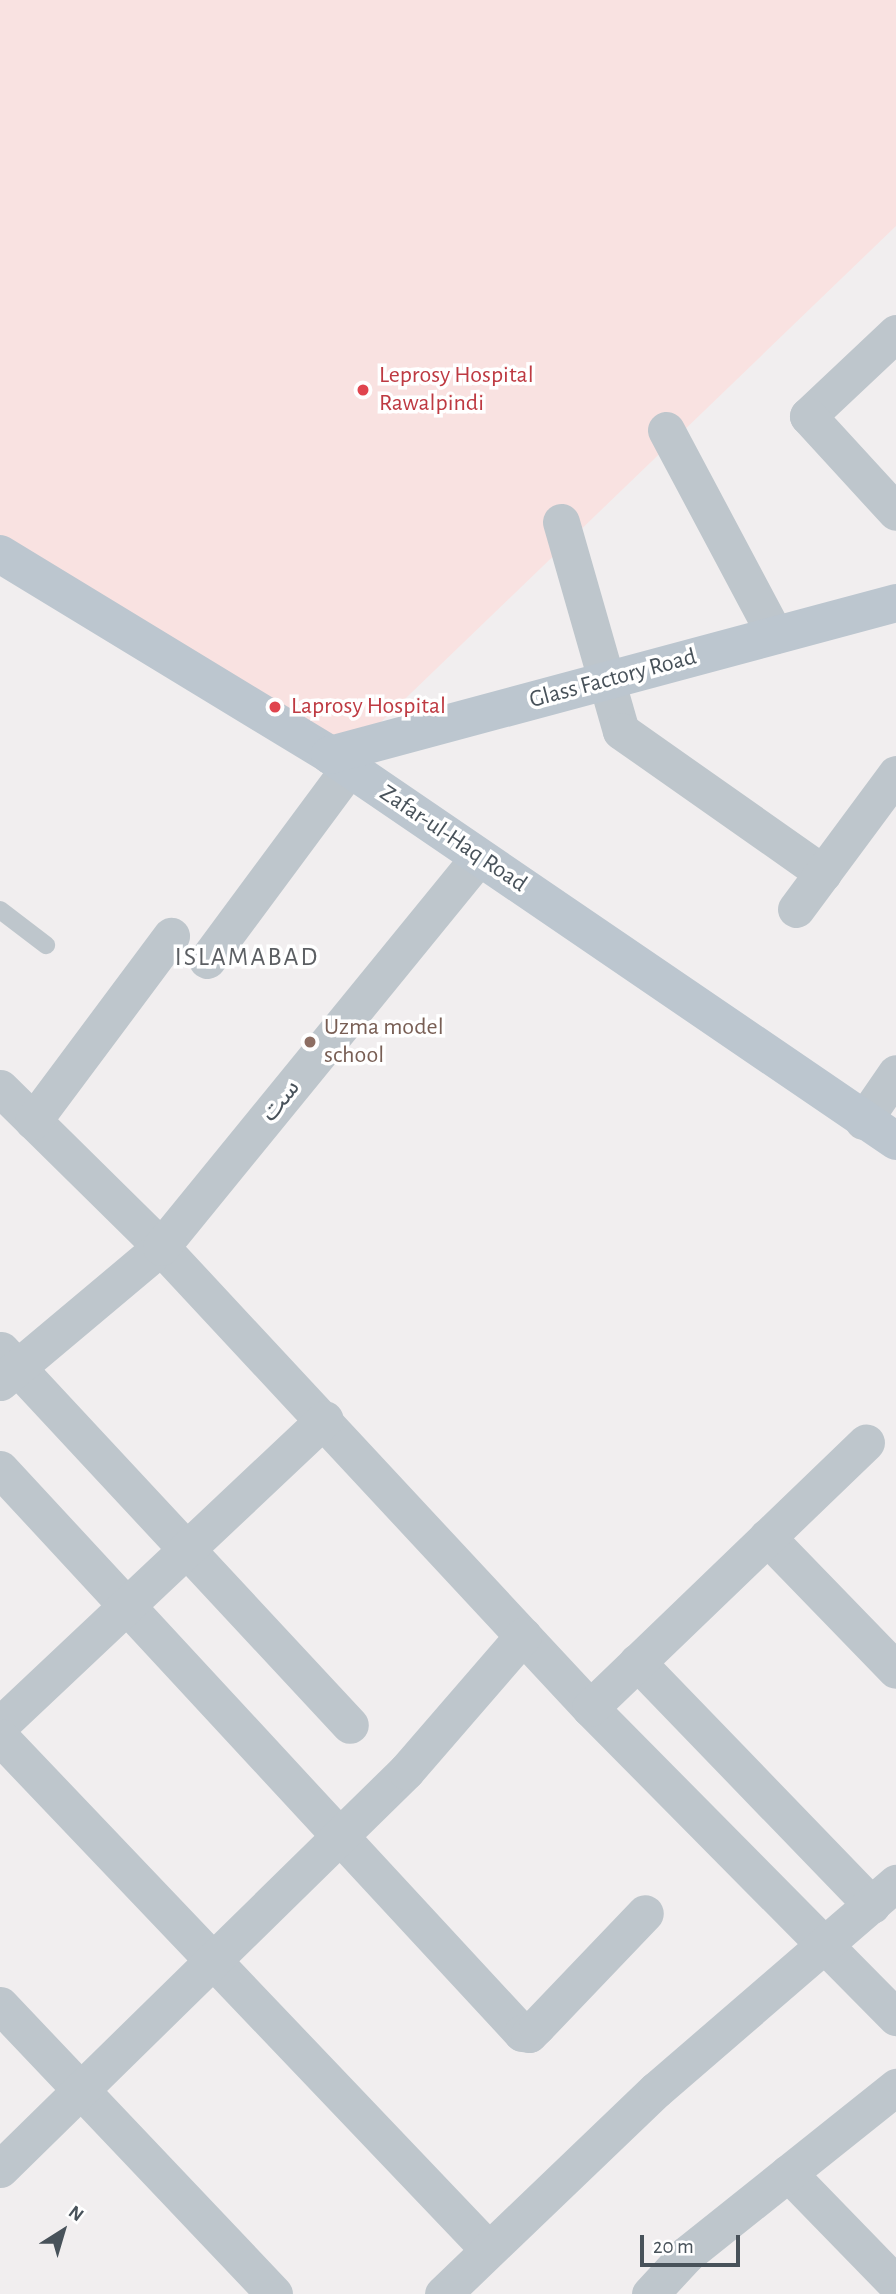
<!DOCTYPE html>
<html>
<head>
<meta charset="utf-8">
<style>
	body { margin:0 }
	#map { position:relative; width:896px; height:2294px; overflow:hidden; background:#f1eeef; font-family:"Alegreya Sans","Noto Sans Arabic",sans-serif }
	div>[style] { position:absolute }
	[style*='--x'] { left:calc(var(--x)*1px); top:calc(var(--y)*1px); width:calc(var(--w)*1px); rotate:calc(var(--a)*1deg) }
	.medical>* { inset:0; background:#f9e2e1 }
	.lane>* { height:18px; margin:-9px; padding:0 9px; transform-origin:9px; border-radius:9px; background:#bec6cc }
	.street>* { height:37px; margin:-18.5px; padding:0 18.5px; transform-origin:18.5px; border-radius:18.5px; background:#bec6cc }
	.secondary>* { height:38px; margin:-19px; padding:0 19px; transform-origin:19px; border-radius:19px; background:#bcc6cf }
	.dots>* { width:19px; height:19px; translate:-50% -50%; box-sizing:border-box; border:4px solid #fff; border-radius:50% }
	span { translate:-50% -50%; white-space:nowrap; text-align:center; line-height:1.15; -webkit-text-stroke:7px #fff; paint-order:stroke }
	.health-label { font-size:24px; color:#be3a42 }
	.left { translate:0 -50%; text-align:left }
	.street-label { font-size:24px; color:#48525a }
	.education-label { font-size:24px; color:#785e54 }
	.neighbourhood-label { font-size:26px; color:#5c5f63; letter-spacing:2px }
	.north { position:absolute; left:28px; top:2196px; width:70px; height:70px; -webkit-text-stroke:5px #fff; paint-order:stroke; rotate:37deg; font-size:19px; font-weight:700; line-height:28px; text-align:center; color:#48525a }
	.north::after { content:''; display:block; margin:auto; width:24px; height:32px; background:#48525a; clip-path:polygon(50% 0,100% 100%,50% 72%,0 100%) }
	.scale { position:absolute; left:640px; top:2235px; width:100px; height:32px; box-sizing:border-box; border:4px solid #48525a; border-top:0; padding-left:9px; font-size:21px; line-height:24px; white-space:nowrap; color:#48525a; -webkit-text-stroke:5px #fff; paint-order:stroke }
</style>
</head>
<body>
<div id="map">
	<div class="medical">
		<i style="clip-path:polygon(0 0,896px 0,896px 226px,353px 749px,0 554px)"></i>
	</div>
	<div class="lane">
		<i style="--x:0;--y:910;--w:58;--a:37.3"></i>
	</div>
	<div class="street">
		<i style="--x:896;--y:333;--w:121;--a:136.7"></i>
		<i style="--x:808;--y:416;--w:130;--a:47.5"></i>
		<i style="--x:666;--y:430;--w:232;--a:62"></i>
		<i style="--x:561;--y:522;--w:217;--a:74"></i>
		<i style="--x:621;--y:731;--w:247;--a:35.1"></i>
		<i style="--x:796;--y:909;--w:168;--a:-53.5"></i>
		<i style="--x:207;--y:960;--w:239;--a:-53.5"></i>
		<i style="--x:0;--y:1088;--w:226;--a:44.6"></i>
		<i style="--x:161;--y:1247;--w:630;--a:47.06"></i>
		<i style="--x:590;--y:1708;--w:435;--a:45.3"></i>
		<i style="--x:33;--y:1121;--w:231;--a:-53.3"></i>
		<i style="--x:863;--y:1121;--w:58;--a:-55.5"></i>
		<i style="--x:1;--y:1350;--w:512;--a:47.06"></i>
		<i style="--x:0;--y:1382;--w:210;--a:-40"></i>
		<i style="--x:161;--y:1247;--w:503;--a:-50.81"></i>
		<i style="--x:0;--y:1469;--w:768;--a:47.21"></i>
		<i style="--x:522;--y:2033;--w:7;--a:8"></i>
		<i style="--x:529;--y:2034;--w:11;--a:-45"></i>
		<i style="--x:537;--y:2026;--w:156;--a:-46.3"></i>
		<i style="--x:767;--y:1537;--w:185;--a:45.9"></i>
		<i style="--x:637;--y:1662;--w:338;--a:46"></i>
		<i style="--x:590;--y:1708;--w:383;--a:-43.9"></i>
		<i style="--x:0;--y:1725;--w:446;--a:-43.3"></i>
		<i style="--x:0;--y:1737;--w:706;--a:46.38"></i>
		<i style="--x:0;--y:2005;--w:398;--a:46.5"></i>
		<i style="--x:0;--y:2169;--w:569;--a:-44.43"></i>
		<i style="--x:406;--y:1771;--w:179;--a:-49.1"></i>
		<i style="--x:788;--y:2173;--w:155;--a:45.8"></i>
		<i style="--x:443;--y:2294;--w:295;--a:-43.8"></i>
		<i style="--x:656;--y:2090;--w:317;--a:-40.8"></i>
		<i style="--x:650;--y:2294;--w:54;--a:-47.2"></i>
		<i style="--x:687;--y:2254;--w:268;--a:-38.6"></i>
	</div>
	<div class="secondary">
		<i style="--x:0;--y:554;--w:386;--a:31.3"></i>
		<i style="--x:330;--y:755;--w:685;--a:34.29"></i>
		<i style="--x:330;--y:755;--w:586;--a:-15.03"></i>
	</div>
	<div class="dots">
		<i style="left:363px;top:390px;background:#e0444e"></i>
		<i style="left:275px;top:707px;background:#e0444e"></i>
		<i style="left:310px;top:1042px;background:#8d6e63"></i>
	</div>
	<div class="health-label">
		<span class="left" style="left:379px;top:390px">Leprosy Hospital<br>Rawalpindi</span>
		<span class="left" style="left:291px;top:707px">Laprosy Hospital</span>
	</div>
	<div class="street-label">
		<span style="left:613px;top:679px;rotate:-15deg">Glass Factory Road</span>
		<span style="left:453px;top:839px;rotate:34deg">Zafar-ul-Haq Road</span>
		<span style="left:281px;top:1101px;rotate:-51deg">ست</span>
	</div>
	<div class="education-label">
		<span class="left" style="left:324px;top:1042px">Uzma model<br>school</span>
	</div>
	<div class="neighbourhood-label">
		<span style="left:247px;top:958px">ISLAMABAD</span>
	</div>
	<div class="north">N</div>
	<div class="scale">20 m</div>
</div>
</body>
</html>
